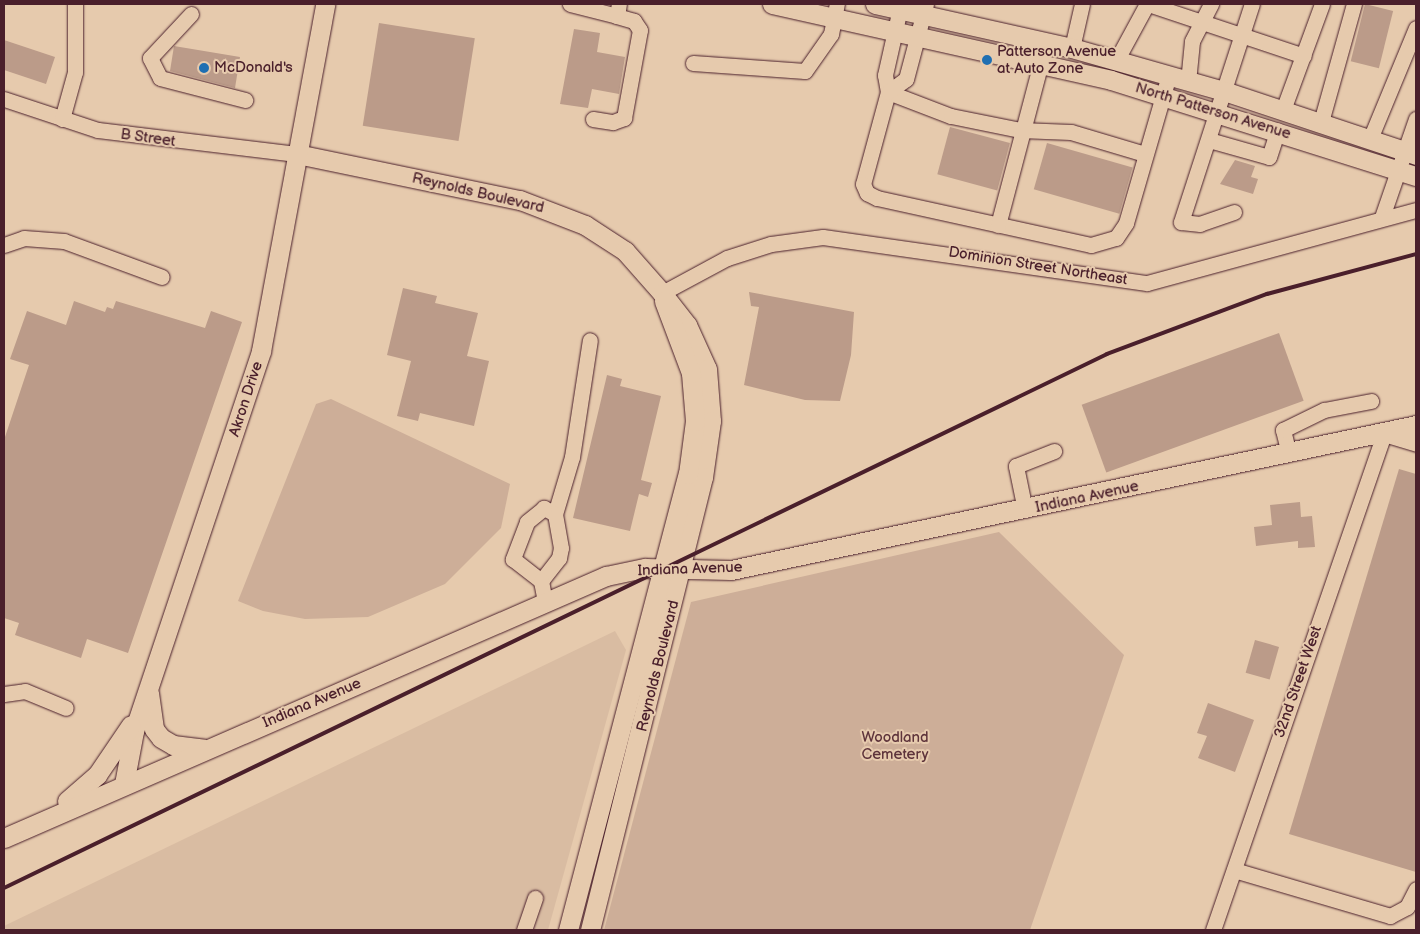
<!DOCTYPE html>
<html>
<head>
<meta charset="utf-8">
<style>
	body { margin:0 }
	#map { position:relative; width:1420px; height:934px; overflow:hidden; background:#e6caad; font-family:"Balsamiq Sans",sans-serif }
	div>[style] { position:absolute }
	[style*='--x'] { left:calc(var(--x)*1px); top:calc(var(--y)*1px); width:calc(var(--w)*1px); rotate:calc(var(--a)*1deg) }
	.built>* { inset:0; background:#d9bca2 }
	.green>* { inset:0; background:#cdae98 }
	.building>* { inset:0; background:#bb9b89; transform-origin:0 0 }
	.roads { filter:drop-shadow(0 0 1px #4a1f2b) drop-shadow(0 0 1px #4a1f2b) }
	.minor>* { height:15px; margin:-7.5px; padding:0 7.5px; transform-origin:7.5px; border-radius:7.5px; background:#e6caad }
	.major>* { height:19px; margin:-9.5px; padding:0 9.5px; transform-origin:9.5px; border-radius:9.5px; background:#e6caad }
	.rail>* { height:4px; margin:-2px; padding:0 2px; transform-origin:2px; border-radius:2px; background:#4a1f2b }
	.dots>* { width:14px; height:14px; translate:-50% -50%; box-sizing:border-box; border:2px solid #e6caad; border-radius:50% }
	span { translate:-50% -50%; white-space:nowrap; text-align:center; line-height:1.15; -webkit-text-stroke:4px #e6caad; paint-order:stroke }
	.poi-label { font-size:15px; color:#4a1f2b }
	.left { translate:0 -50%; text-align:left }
	.street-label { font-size:15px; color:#4a1f2b }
	.park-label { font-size:15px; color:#5e343b }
	.frame { position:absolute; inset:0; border:5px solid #4a1f2b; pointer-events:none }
</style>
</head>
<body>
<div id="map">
	<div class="built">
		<i style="clip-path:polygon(615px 631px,626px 650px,548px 930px,4px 930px,4px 926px)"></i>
	</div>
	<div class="green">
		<i style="clip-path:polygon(331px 399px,510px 484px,501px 528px,445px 584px,368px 617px,305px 619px,263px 611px,238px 601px,316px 404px)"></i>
		<i style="clip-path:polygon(999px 532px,1124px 655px,1030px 930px,604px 930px,691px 602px)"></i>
	</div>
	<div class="building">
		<i style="left:1365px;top:4px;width:29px;height:59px;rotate:14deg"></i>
		<i style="left:379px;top:23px;width:97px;height:104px;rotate:9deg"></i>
		<i style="clip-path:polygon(574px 29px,600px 33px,597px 52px,625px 57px,619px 94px,592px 89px,588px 108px,560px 104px)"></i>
		<i style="clip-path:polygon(4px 40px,55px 57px,46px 84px,4px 70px)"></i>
		<i style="clip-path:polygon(174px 46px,240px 57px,235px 88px,170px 71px)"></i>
		<i style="left:950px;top:127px;width:62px;height:49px;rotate:15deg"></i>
		<i style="left:1047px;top:143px;width:89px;height:48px;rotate:16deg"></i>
		<i style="clip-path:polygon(1235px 160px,1255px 166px,1251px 177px,1258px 179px,1253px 194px,1220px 184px)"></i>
		<i style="clip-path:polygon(403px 288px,437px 296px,435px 303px,478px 313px,467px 356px,489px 361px,474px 426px,420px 413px,418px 421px,397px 416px,411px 361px,387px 355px)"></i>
		<i style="clip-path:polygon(749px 292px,854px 312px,851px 355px,840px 401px,805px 400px,744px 385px,759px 307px,751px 306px)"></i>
		<i style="clip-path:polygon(74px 301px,105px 312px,107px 307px,113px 309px,116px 301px,205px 328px,211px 311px,242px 322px,128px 653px,87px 639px,81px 658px,15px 635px,19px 623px,4px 618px,4px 440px,29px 365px,10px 359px,27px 311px,66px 325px)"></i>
		<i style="left:1279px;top:333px;width:72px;height:210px;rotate:70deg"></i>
		<i style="clip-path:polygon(607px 375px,622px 379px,620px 386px,661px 396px,641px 480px,652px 483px,648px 497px,639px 494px,630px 531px,573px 518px)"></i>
		<i style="clip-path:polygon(1399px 469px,1416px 474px,1416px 872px,1289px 834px)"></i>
		<i style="clip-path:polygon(1300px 502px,1301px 517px,1312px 516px,1315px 547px,1298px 548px,1298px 541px,1256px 546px,1254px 527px,1272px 525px,1270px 505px)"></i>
		<i style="left:1255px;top:640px;width:25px;height:34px;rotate:16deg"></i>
		<i style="clip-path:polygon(1208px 703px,1254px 720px,1235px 772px,1198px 758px,1207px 736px,1197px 733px)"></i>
	</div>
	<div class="roads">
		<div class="minor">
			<i style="--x:570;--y:4;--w:49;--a:14.3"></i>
			<i style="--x:901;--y:4;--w:73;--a:102.7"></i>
			<i style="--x:885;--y:75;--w:17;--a:80"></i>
			<i style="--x:888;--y:92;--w:95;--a:105.2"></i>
			<i style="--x:863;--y:184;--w:10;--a:66"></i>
			<i style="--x:867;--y:193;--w:11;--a:27"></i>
			<i style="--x:877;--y:198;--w:219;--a:12.4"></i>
			<i style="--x:1091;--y:245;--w:26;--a:-16"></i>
			<i style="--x:1116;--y:238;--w:18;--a:-56"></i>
			<i style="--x:1126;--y:223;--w:154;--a:-73.8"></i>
			<i style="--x:1148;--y:4;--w:164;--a:18.4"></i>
			<i style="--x:191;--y:14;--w:60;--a:133"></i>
			<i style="--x:150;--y:58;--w:22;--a:63"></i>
			<i style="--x:160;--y:78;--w:88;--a:14.5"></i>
			<i style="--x:1072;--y:48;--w:45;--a:-77.2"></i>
			<i style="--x:1116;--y:61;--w:65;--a:-61.5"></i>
			<i style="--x:693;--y:63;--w:112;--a:4.1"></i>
			<i style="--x:805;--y:71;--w:45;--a:-54.9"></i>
			<i style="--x:831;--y:34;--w:31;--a:-79"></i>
			<i style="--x:1188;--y:82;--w:41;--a:-84.4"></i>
			<i style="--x:1192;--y:41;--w:42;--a:-62.8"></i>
			<i style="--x:888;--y:92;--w:67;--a:20.9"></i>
			<i style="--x:951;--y:116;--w:70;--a:11.5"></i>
			<i style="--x:1020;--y:130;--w:51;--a:2.2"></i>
			<i style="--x:1071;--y:132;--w:77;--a:16.6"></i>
			<i style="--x:888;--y:92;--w:22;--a:-36"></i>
			<i style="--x:906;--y:79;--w:78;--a:-75.1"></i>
			<i style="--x:4;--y:99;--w:99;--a:18.3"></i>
			<i style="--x:98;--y:130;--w:200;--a:6.9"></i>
			<i style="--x:1283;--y:110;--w:113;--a:-69.8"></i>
			<i style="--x:62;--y:119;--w:49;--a:-74.5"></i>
			<i style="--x:75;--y:72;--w:68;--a:-90"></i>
			<i style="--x:593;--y:119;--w:20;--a:9"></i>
			<i style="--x:613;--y:122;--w:12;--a:-20"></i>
			<i style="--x:624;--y:118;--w:89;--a:-79.7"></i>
			<i style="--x:640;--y:30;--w:11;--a:-124"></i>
			<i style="--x:634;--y:21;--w:18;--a:-164"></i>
			<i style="--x:617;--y:16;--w:12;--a:-81"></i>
			<i style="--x:1321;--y:122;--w:123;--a:-74.4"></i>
			<i style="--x:1370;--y:139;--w:120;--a:-67.5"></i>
			<i style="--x:1209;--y:140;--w:62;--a:15.8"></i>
			<i style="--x:1269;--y:157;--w:28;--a:-72"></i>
			<i style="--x:1234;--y:212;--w:36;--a:161"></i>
			<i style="--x:1200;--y:224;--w:19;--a:-174"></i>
			<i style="--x:1181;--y:222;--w:229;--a:-72"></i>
			<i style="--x:1382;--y:217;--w:104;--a:-70.9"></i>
			<i style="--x:998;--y:225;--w:188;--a:-75.2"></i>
			<i style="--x:4;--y:245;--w:21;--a:-19"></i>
			<i style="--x:24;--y:238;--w:40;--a:4.3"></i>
			<i style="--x:64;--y:241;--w:104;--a:20.2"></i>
			<i style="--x:662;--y:293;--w:74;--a:-28.3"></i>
			<i style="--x:727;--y:258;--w:46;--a:-17.7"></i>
			<i style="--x:771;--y:244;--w:52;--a:-7.7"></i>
			<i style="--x:823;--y:237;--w:327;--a:8.1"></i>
			<i style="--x:1147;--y:283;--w:279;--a:-15.2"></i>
			<i style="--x:1289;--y:454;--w:25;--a:-104"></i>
			<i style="--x:1283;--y:430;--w:46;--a:-26"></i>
			<i style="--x:1324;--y:410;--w:48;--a:-10.8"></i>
			<i style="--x:1025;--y:510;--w:45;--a:-101.6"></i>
			<i style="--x:1016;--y:466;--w:41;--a:-21.5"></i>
			<i style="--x:555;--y:514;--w:59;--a:-73.4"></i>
			<i style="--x:572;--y:457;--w:118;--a:-81.3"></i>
			<i style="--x:541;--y:581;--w:29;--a:-52"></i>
			<i style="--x:559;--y:558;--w:10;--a:-79"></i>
			<i style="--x:561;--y:548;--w:35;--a:-100"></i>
			<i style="--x:555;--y:514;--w:13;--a:-151"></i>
			<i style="--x:544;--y:508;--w:22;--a:141"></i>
			<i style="--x:527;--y:522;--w:40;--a:111"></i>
			<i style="--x:513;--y:559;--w:36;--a:38"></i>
			<i style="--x:541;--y:581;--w:21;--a:79"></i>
			<i style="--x:4;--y:694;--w:21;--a:-8"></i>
			<i style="--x:25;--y:691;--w:44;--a:22.5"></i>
			<i style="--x:1234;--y:870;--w:163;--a:16.4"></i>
			<i style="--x:1390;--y:916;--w:19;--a:-28"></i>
			<i style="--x:1407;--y:907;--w:20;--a:-63"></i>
			<i style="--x:524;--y:930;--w:34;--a:-71"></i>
			<i style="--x:1213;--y:930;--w:525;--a:-70.98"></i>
			<i style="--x:1384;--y:434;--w:34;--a:17"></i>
		</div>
		<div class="major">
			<i style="--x:772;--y:4;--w:347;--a:12.6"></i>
			<i style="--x:1111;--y:80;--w:320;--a:17.5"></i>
			<i style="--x:875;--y:4;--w:202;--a:12.6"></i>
			<i style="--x:1072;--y:48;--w:158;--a:15.8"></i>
			<i style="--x:1224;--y:91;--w:202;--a:18.4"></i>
			<i style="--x:297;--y:154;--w:228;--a:11.7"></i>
			<i style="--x:520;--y:200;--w:70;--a:21"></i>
			<i style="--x:585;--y:225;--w:48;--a:33"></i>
			<i style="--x:625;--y:251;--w:56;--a:48.6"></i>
			<i style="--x:662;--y:293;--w:41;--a:52"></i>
			<i style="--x:687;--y:325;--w:48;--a:65.6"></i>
			<i style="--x:707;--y:369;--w:52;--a:85.6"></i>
			<i style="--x:711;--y:421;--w:57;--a:98.1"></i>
			<i style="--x:703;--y:477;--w:467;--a:104"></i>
			<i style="--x:149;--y:693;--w:36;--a:82"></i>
			<i style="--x:154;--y:729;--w:11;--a:52"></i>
			<i style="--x:161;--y:738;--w:14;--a:30"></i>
			<i style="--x:173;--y:745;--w:31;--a:7"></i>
			<i style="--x:124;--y:784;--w:54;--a:-79.3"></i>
			<i style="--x:134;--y:731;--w:401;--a:-71.5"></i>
			<i style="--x:261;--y:351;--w:353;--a:-79.5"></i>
			<i style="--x:67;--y:801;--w:40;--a:-41"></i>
			<i style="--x:97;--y:775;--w:60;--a:-55.8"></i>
			<i style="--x:4;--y:838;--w:657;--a:-23.52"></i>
			<i style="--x:606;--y:576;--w:40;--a:-12"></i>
			<i style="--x:645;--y:568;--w:86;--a:1.3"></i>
			<i style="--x:731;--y:570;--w:700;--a:-11.95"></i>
			<i style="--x:568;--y:930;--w:472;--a:-75.3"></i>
			<i style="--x:688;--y:474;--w:53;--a:-82.5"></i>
			<i style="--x:695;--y:421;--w:48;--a:-94.8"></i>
			<i style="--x:691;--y:373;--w:77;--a:-110.6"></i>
		</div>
	</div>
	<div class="rail">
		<i style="--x:4;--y:888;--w:1225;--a:-25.83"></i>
		<i style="--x:1107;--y:354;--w:171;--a:-20.6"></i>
		<i style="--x:1267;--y:294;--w:154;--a:-15"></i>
	</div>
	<div class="dots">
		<i style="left:987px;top:60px;background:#1f6fb2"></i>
		<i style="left:204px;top:68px;background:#1f6fb2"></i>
	</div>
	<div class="poi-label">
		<span class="left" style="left:997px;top:60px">Patterson Avenue<br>at Auto Zone</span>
		<span class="left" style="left:214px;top:68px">McDonald's</span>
	</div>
	<div class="street-label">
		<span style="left:1213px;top:111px;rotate:17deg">North Patterson Avenue</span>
		<span style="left:148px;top:138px;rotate:8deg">B Street</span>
		<span style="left:478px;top:193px;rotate:13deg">Reynolds Boulevard</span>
		<span style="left:1038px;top:266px;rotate:9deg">Dominion Street Northeast</span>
		<span style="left:246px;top:399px;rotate:-72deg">Akron Drive</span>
		<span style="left:1087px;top:497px;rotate:-12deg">Indiana Avenue</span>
		<span style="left:690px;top:569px;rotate:-2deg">Indiana Avenue</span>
		<span style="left:658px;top:666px;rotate:-76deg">Reynolds Boulevard</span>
		<span style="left:1298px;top:682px;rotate:-71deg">32nd Street West</span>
		<span style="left:312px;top:703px;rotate:-23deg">Indiana Avenue</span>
	</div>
	<div class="park-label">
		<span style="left:895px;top:746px">Woodland<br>Cemetery</span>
	</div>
	<div class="frame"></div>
</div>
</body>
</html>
